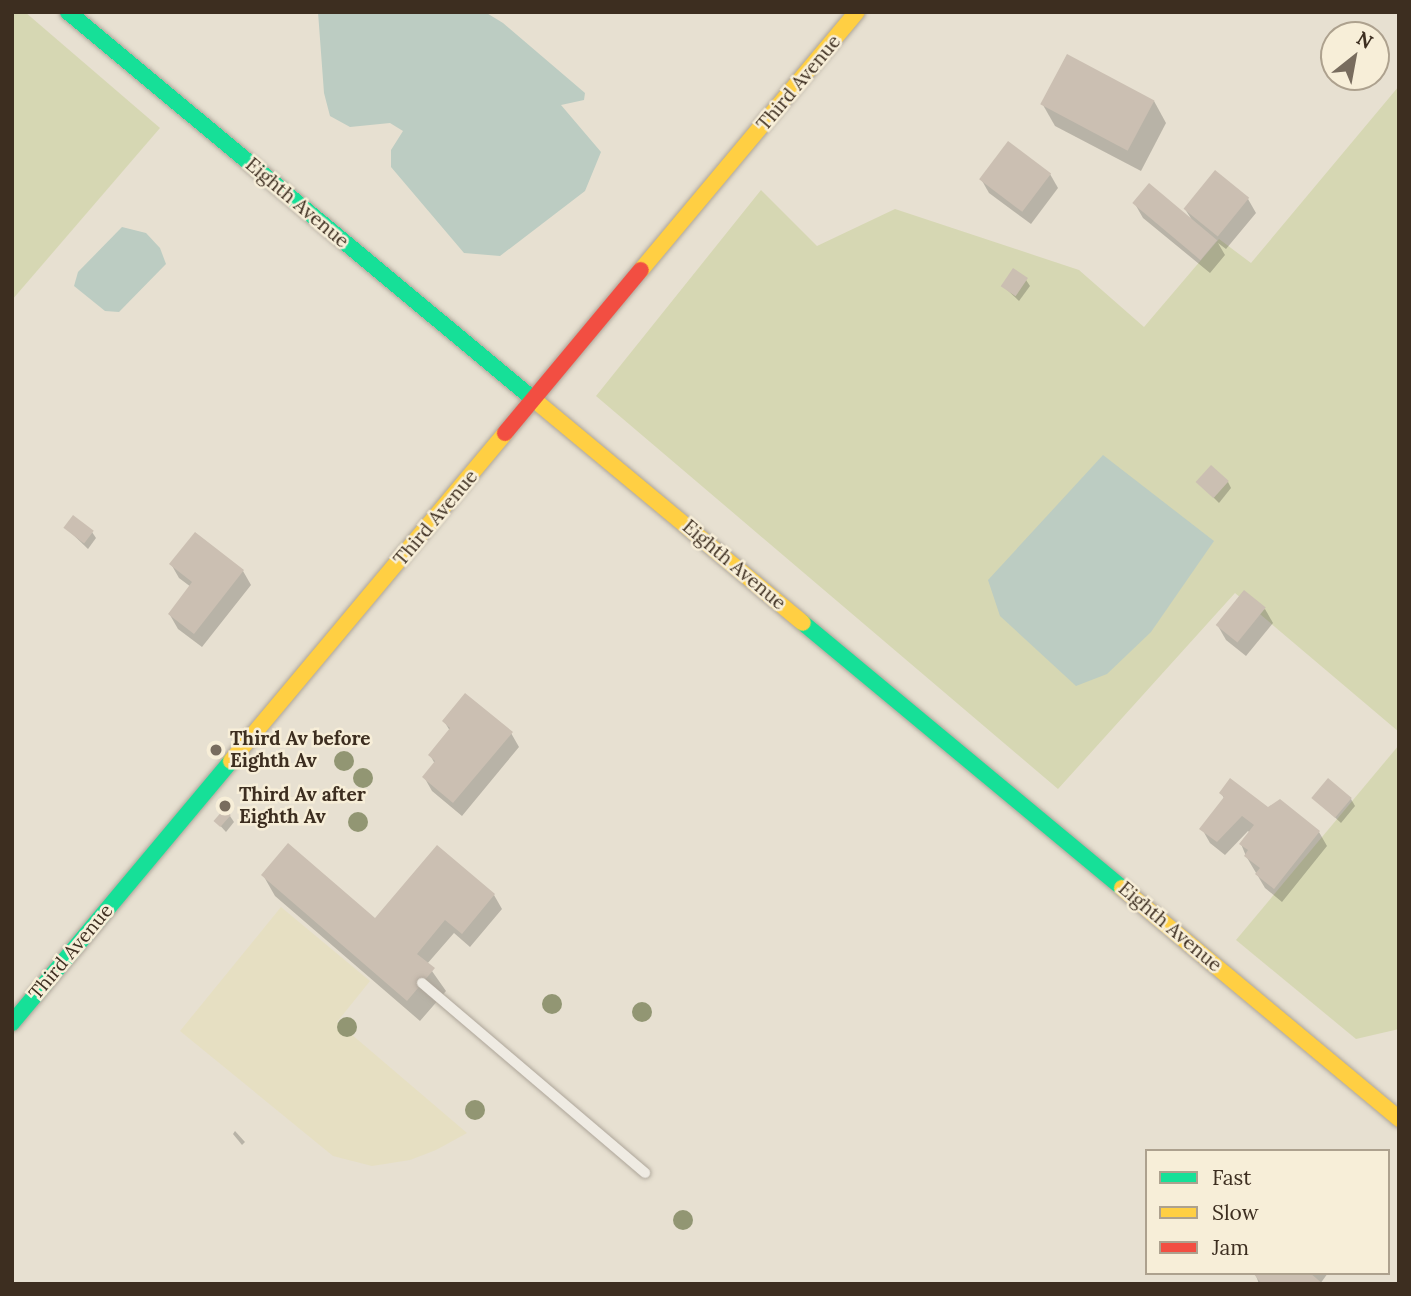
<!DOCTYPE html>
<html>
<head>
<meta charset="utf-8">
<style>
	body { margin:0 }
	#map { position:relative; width:1411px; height:1296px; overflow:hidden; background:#e7e0d1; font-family:Lora,serif }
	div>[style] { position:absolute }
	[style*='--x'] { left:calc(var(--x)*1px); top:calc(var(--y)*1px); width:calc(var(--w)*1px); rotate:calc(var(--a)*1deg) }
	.farmland>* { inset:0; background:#e6dfc2 }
	.green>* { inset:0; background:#d6d7b3 }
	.water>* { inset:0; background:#bcccc2 }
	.shadow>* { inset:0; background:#0003 }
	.building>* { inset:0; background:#cbbfb2; transform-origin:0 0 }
	.roads { filter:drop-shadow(0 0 2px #ada599) drop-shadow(0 0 2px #ada599) }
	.lane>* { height:10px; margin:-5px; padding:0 5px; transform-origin:5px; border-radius:5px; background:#efebe3 }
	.fast>* { height:16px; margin:-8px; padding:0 8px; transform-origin:8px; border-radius:8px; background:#16e098 }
	.slow>* { height:16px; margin:-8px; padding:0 8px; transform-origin:8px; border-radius:8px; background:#ffcf43 }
	.jam>* { height:16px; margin:-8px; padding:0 8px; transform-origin:8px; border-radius:8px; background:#f24e42 }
	.trees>* { width:20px; height:20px; margin:-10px; border-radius:50%; background:#929673 }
	.dots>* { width:19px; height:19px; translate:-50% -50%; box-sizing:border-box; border:4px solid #f7eed8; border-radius:50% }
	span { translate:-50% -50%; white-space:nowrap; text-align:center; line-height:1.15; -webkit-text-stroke:5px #f7eed8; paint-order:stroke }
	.street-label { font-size:19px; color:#3d2e20 }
	.poi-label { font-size:19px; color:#3d2e20; font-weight:700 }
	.left { translate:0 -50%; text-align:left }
	.frame { position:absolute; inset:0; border:14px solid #3d2e20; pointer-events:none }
	.legend { position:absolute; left:1145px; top:1149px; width:245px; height:126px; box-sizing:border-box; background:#f7eed8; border:2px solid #ada18e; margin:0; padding:9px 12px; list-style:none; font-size:21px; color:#3d2e20 }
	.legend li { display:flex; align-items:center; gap:14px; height:35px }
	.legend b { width:35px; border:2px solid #ada18e }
	.north { position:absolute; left:1320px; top:21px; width:70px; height:70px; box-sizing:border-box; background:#f7eed8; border:2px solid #ada18e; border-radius:50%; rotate:31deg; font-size:19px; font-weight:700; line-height:28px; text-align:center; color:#3d2e20 }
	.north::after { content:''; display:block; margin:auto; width:24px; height:32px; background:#786c5e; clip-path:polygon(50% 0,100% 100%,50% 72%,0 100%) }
</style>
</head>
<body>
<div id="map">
	<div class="farmland">
		<i style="clip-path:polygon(281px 907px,370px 981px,337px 1022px,467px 1133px,436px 1150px,410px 1160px,372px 1166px,333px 1156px,180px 1031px)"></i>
	</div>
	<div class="green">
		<i style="clip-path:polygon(12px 12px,25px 12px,160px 128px,12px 300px)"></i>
		<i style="clip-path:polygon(1399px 86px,1399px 732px,1235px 593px,1058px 789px,596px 396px,761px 190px,817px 246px,895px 209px,1079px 270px,1144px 327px,1219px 239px,1251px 263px)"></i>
		<i style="clip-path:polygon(1399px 745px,1399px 1029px,1356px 1039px,1236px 940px)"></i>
	</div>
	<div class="water">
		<i style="clip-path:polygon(318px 12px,485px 12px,503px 23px,585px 93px,584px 100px,561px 105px,601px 152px,585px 191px,500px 256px,464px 253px,391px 167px,391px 150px,403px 131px,390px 123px,350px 127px,330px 116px,324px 93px)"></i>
		<i style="clip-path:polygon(122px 227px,146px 233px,160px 248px,166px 264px,119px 312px,105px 311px,74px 286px,78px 272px)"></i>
		<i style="clip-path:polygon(1103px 455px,1214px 541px,1151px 632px,1107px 674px,1076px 686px,1000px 616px,988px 580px)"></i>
	</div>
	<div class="shadow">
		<i style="clip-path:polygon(1154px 101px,1166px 123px,1141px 171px,1055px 126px,1043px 105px)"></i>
		<i style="clip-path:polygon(1050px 174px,1058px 188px,1031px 224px,989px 193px,981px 179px)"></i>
		<i style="clip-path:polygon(1248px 199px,1256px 213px,1226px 249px,1218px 243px,1225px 255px,1210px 273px,1143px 218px,1135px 204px,1192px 220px,1185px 209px)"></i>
		<i style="clip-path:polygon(1026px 280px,1030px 286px,1019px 301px,1003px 286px)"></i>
		<i style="clip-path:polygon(1228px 482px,1231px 488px,1219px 503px,1199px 483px)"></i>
		<i style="clip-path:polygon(65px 527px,92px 532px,96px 538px,88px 549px)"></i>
		<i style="clip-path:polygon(171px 564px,243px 571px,251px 585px,202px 647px,178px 629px,170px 615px,191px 587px,179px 578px)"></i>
		<i style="clip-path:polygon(1265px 609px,1273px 623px,1246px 656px,1226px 640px,1218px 626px)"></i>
		<i style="clip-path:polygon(444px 721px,511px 733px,519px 747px,462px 816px,432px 791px,424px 777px,435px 764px,430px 755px,450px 731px)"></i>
		<i style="clip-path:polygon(1221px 793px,1319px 832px,1327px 846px,1282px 902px,1265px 888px,1246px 856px,1241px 844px,1250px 833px,1248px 831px,1225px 855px,1210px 843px,1202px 829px,1225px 800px)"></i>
		<i style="clip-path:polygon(1314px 798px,1351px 799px,1355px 806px,1341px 823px)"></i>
		<i style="clip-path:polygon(230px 816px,234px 822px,226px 832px,216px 821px)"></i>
		<i style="clip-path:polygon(263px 875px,376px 920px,494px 895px,502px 909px,470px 947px,454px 933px,427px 964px,446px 991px,420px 1021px,275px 896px)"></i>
		<i style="clip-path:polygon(235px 1131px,245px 1142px,242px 1145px,233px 1134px)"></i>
		<i style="clip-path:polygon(1255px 1273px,1328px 1273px,1320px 1284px,1259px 1284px)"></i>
	</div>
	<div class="building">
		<i style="left:1067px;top:54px;width:99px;height:57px;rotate:28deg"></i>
		<i style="left:1008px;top:141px;width:54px;height:48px;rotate:37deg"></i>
		<i style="left:1215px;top:170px;width:44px;height:50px;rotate:39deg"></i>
		<i style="left:1149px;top:183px;width:89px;height:26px;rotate:40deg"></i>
		<i style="left:1013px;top:268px;width:18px;height:22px;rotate:34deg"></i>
		<i style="left:1211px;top:465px;width:24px;height:23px;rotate:42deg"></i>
		<i style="left:73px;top:515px;width:26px;height:16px;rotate:37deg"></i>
		<i style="clip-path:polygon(195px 532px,244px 570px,194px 634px,168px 614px,192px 582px,169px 564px)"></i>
		<i style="left:1244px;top:590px;width:28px;height:45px;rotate:39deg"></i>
		<i style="clip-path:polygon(465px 693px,513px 732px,453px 803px,422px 777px,435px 761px,428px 755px,450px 728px,442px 721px)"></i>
		<i style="clip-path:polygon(1230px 778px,1268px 807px,1280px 799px,1320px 831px,1274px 889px,1255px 874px,1260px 868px,1244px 856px,1248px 850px,1239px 844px,1254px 825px,1242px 816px,1217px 842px,1199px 829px,1224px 797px,1219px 793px)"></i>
		<i style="left:1328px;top:778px;width:31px;height:26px;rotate:40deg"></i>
		<i style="left:224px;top:809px;width:9px;height:16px;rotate:41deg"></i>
		<i style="clip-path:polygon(288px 843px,375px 918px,437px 845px,495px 894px,462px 934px,445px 920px,417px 954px,435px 968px,407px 1001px,261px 875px)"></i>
		<i style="clip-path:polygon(1253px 1273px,1310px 1273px,1323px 1284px,1262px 1284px)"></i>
	</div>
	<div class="roads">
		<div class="lane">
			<i style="--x:422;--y:983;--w:293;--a:40.4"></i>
		</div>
		<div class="fast">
			<i style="--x:68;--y:12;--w:611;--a:39.76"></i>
			<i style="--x:803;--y:623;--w:415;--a:39.7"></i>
			<i style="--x:12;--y:1023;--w:341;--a:-50.1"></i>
		</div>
		<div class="slow">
			<i style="--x:641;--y:270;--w:336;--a:-50.1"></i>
			<i style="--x:538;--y:403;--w:344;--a:39.7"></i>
			<i style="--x:231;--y:761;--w:427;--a:-50.1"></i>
			<i style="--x:1122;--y:888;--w:361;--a:39.8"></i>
		</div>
		<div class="jam">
			<i style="--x:505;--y:433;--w:212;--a:-50.2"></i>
		</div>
	</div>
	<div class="trees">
		<i style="left:344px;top:761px"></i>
		<i style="left:363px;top:778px"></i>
		<i style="left:358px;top:822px"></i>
		<i style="left:552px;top:1004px"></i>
		<i style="left:642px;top:1012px"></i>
		<i style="left:347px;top:1027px"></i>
		<i style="left:475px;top:1110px"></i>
		<i style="left:683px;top:1220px"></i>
	</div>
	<div class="dots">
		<i style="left:216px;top:750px;background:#786c5e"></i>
		<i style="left:225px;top:806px;background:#786c5e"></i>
	</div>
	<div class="street-label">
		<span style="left:799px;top:83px;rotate:-50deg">Third Avenue</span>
		<span style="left:297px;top:203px;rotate:40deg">Eighth Avenue</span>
		<span style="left:436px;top:518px;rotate:-50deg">Third Avenue</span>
		<span style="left:734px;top:565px;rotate:40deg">Eighth Avenue</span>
		<span style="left:1170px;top:927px;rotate:40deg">Eighth Avenue</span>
		<span style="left:71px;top:952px;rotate:-50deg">Third Avenue</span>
	</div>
	<div class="poi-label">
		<span class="left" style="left:230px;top:750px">Third Av before<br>Eighth Av</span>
		<span class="left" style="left:239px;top:806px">Third Av after<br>Eighth Av</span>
	</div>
	<div class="frame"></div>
	<ul class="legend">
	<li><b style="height:9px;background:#16e098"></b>Fast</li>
	<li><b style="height:9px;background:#ffcf43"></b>Slow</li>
	<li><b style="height:9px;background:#f24e42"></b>Jam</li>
	</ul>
	<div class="north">N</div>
</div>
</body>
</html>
